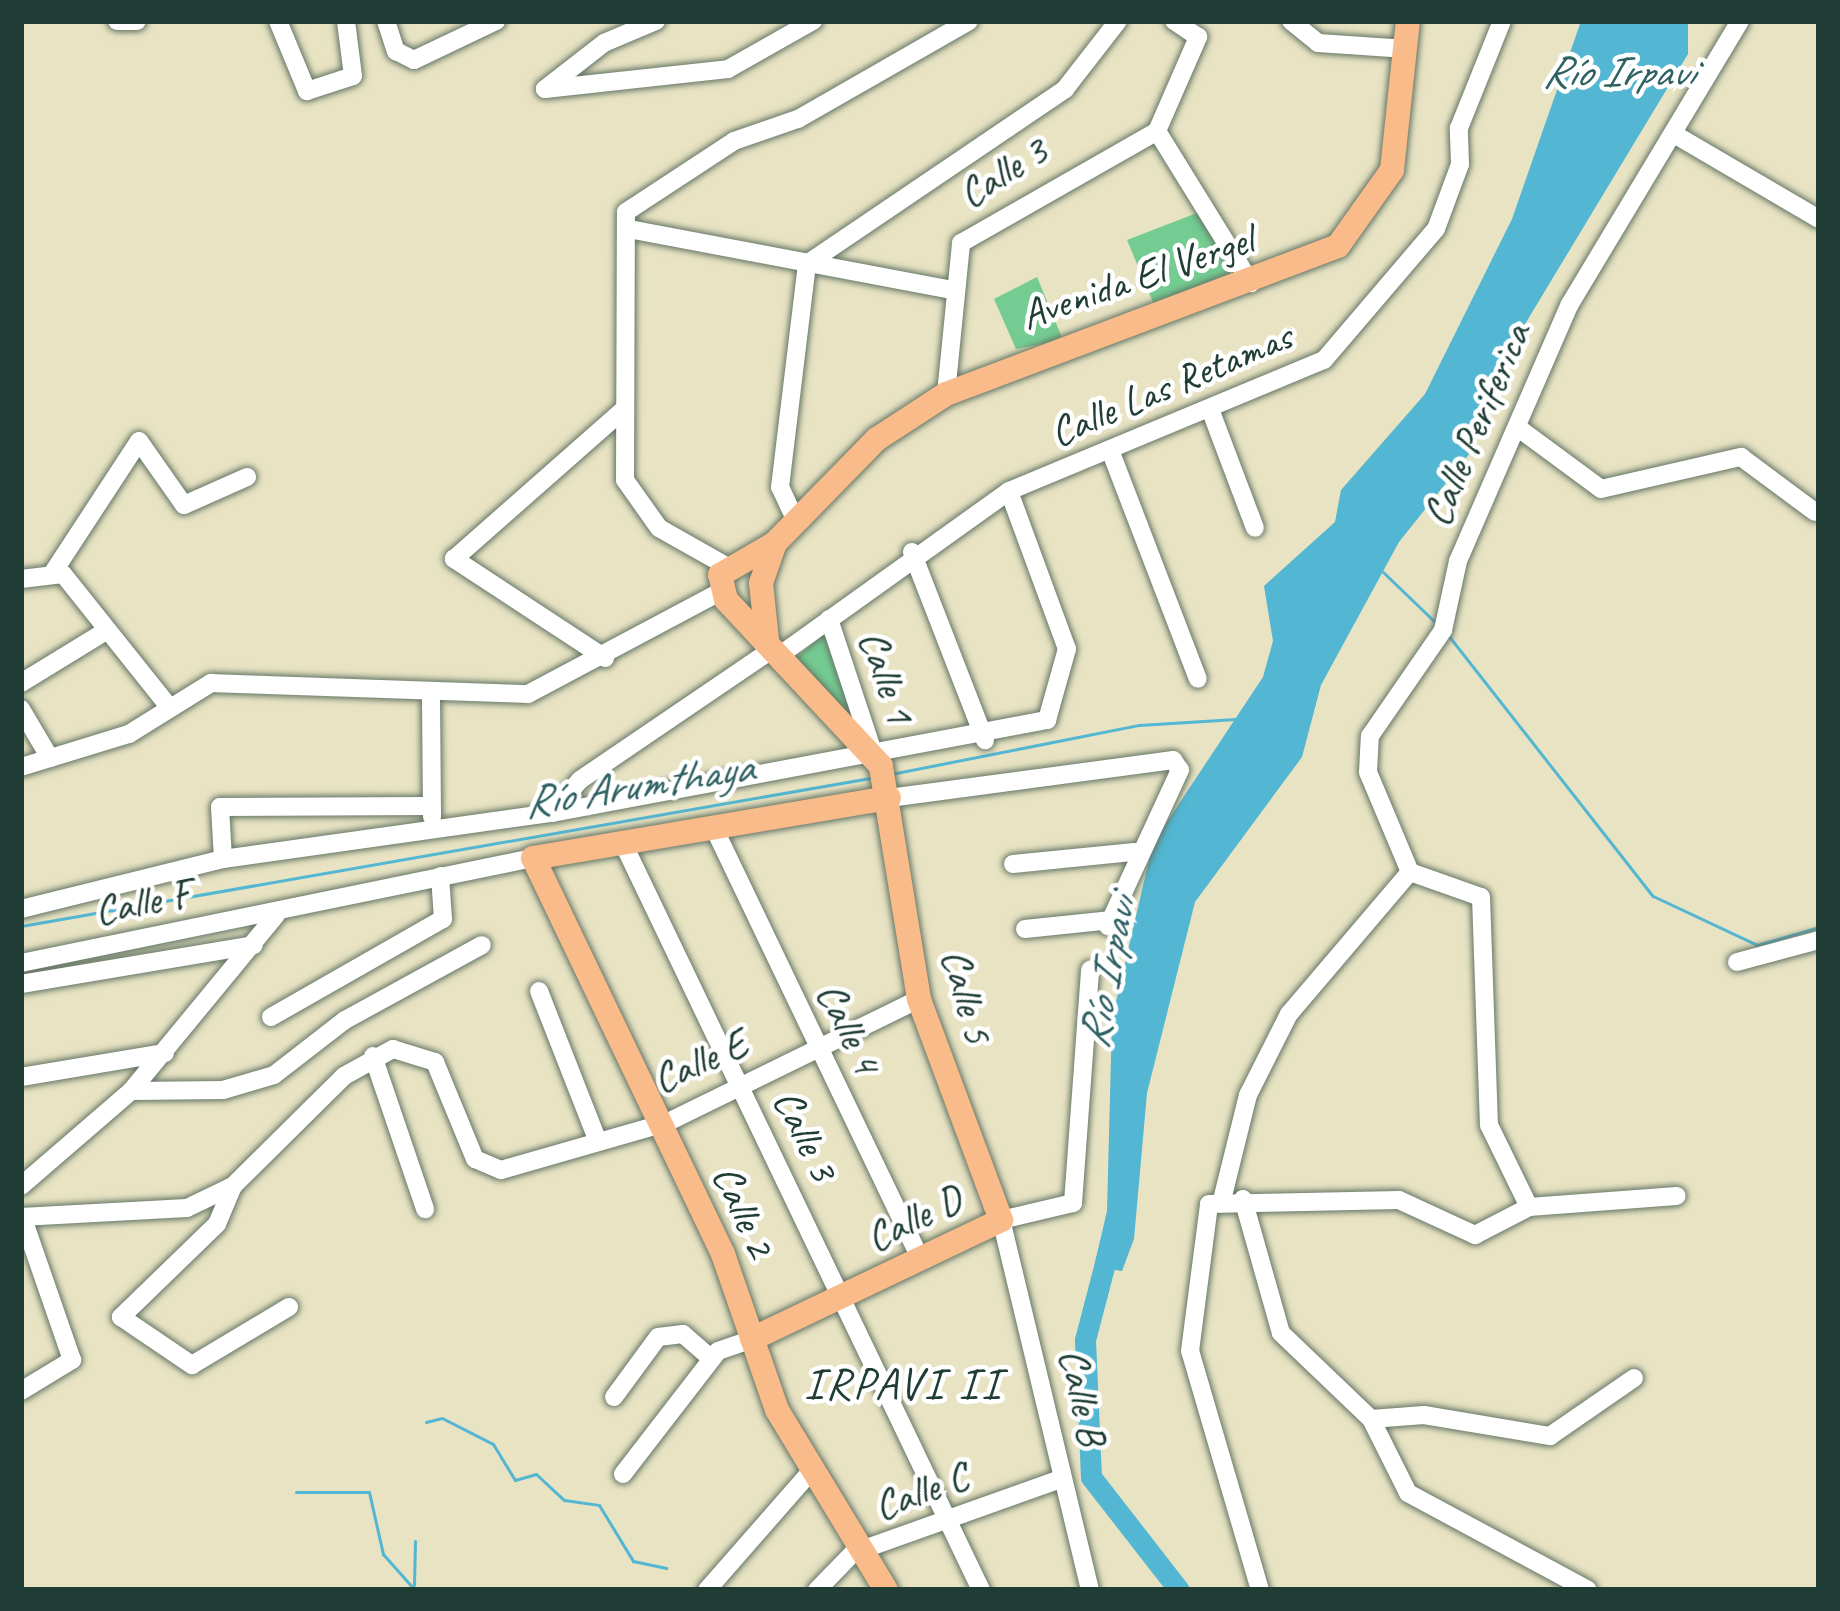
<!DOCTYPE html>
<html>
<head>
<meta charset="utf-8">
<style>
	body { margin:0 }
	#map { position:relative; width:1840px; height:1611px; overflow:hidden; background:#e8e3c3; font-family:Caveat,sans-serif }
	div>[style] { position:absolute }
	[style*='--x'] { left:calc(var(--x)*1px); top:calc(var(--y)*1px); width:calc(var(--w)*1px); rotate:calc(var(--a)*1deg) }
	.green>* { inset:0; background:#74cc92 }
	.water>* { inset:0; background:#53b6d2 }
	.stream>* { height:3px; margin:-1.5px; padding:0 1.5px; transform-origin:1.5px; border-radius:1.5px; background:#53b6d2 }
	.river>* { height:21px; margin:-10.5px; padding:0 10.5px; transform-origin:10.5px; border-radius:10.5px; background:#53b6d2 }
	.roads { filter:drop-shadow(0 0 3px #657766) drop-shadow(0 0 3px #657766) }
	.minor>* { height:18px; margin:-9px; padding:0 9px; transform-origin:9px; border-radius:9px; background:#fff }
	.major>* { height:24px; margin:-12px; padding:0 12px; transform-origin:12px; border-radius:12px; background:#fabb8b }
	span { translate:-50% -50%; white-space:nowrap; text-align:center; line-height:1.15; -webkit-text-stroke:9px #fff; paint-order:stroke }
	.street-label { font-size:42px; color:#1f3d34 }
	.water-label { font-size:45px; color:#2f6163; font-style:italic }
	.neighbourhood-label { font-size:45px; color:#1f3d34; letter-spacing:3px }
	.frame { position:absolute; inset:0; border:24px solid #1f3d34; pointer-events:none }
</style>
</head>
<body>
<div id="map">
	<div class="green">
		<i style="clip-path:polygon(1202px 211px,1241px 270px,1155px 307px,1127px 240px)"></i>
		<i style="clip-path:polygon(1037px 277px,1063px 340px,1016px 349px,994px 299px)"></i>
		<i style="clip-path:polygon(826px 632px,861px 728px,795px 659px)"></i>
	</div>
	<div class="water">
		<i style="clip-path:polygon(1581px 21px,1688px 21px,1688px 54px,1522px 329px,1470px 453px,1399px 542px,1321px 685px,1302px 757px,1195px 902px,1147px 1093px,1134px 1239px,1122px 1271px,1094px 1267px,1107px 1211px,1112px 1019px,1153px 843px,1263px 677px,1273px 641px,1264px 586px,1335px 522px,1341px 490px,1425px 394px,1512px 219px)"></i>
	</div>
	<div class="stream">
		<i style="--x:1383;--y:572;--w:75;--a:43.9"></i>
		<i style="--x:1448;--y:635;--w:332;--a:51.9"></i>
		<i style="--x:1653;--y:896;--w:115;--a:25.2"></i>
		<i style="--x:1757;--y:945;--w:65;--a:-16.2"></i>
		<i style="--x:891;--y:774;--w:253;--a:-11.2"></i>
		<i style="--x:1139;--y:725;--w:97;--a:-3.5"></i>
		<i style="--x:21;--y:926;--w:862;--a:-9.89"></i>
		<i style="--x:426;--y:1422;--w:16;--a:-14"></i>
		<i style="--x:442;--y:1418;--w:57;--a:27"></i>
		<i style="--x:493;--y:1444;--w:42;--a:58.6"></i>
		<i style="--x:515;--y:1480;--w:22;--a:-16"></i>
		<i style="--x:536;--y:1474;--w:38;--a:43"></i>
		<i style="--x:564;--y:1500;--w:35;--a:8"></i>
		<i style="--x:599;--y:1505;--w:66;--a:58.7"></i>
		<i style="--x:633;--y:1561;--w:34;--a:12"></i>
		<i style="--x:296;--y:1492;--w:73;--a:0"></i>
		<i style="--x:369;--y:1492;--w:64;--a:77.3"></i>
		<i style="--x:383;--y:1554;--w:48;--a:48.4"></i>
		<i style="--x:414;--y:1585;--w:44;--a:-88.7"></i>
	</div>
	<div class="river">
		<i style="--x:1111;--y:1240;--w:103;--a:104.6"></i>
		<i style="--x:1085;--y:1340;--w:137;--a:87.5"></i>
		<i style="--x:1091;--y:1477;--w:143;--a:52.1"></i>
	</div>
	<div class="roads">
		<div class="minor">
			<i style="--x:117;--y:21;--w:20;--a:0"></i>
			<i style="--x:278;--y:21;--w:76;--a:67.5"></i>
			<i style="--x:307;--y:91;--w:48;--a:-18.1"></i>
			<i style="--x:353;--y:76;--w:55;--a:-97.3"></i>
			<i style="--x:386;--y:21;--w:32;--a:72"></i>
			<i style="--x:396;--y:51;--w:20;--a:27"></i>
			<i style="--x:414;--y:60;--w:91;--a:-25.4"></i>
			<i style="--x:656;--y:21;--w:56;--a:157.1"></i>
			<i style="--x:604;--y:43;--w:75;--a:142.1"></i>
			<i style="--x:545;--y:89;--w:184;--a:-6.2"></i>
			<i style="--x:728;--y:69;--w:98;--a:-29.5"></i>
			<i style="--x:1291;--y:21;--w:35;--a:39"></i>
			<i style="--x:1318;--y:43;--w:89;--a:3.9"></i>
			<i style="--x:1157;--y:131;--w:179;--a:58.3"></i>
			<i style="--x:1157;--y:131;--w:103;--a:-66.4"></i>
			<i style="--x:1198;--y:37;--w:29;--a:-146"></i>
			<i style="--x:1674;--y:134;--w:168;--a:30.4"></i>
			<i style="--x:629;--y:229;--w:330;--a:10.7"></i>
			<i style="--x:946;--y:394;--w:152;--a:-84.3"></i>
			<i style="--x:961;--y:243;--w:226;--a:-29.7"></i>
			<i style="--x:1210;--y:409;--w:127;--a:69.3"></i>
			<i style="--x:1517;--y:427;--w:104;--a:36.4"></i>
			<i style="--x:1601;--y:489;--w:144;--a:-12.9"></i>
			<i style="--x:1741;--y:457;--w:92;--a:36.6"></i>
			<i style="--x:1110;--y:450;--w:245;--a:69"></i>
			<i style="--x:795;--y:519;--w:35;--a:-115"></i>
			<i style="--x:780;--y:487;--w:225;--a:-83.1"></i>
			<i style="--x:807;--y:264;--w:312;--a:-34.1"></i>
			<i style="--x:1065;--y:89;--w:86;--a:-52.1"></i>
			<i style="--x:912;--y:552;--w:202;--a:68.8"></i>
			<i style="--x:728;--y:567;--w:79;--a:-150.5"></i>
			<i style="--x:659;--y:528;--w:59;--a:-125.3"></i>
			<i style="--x:625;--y:480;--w:268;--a:-89.8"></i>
			<i style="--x:626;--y:212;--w:129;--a:-33.3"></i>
			<i style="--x:734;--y:141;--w:68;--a:-19"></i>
			<i style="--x:798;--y:119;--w:197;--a:-29.8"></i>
			<i style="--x:54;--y:571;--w:155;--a:-56.8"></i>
			<i style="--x:139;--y:441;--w:78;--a:54.9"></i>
			<i style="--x:184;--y:505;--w:69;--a:-24"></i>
			<i style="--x:21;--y:579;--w:42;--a:-6.8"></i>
			<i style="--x:63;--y:574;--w:170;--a:51.4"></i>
			<i style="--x:829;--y:619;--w:146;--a:71.7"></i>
			<i style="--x:780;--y:655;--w:282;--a:-35.6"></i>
			<i style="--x:1009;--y:491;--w:341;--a:-22.6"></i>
			<i style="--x:1324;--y:360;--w:172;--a:-49.5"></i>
			<i style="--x:1436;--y:229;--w:69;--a:-69.7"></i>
			<i style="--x:1460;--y:164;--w:36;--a:-92"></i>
			<i style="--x:1459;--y:128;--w:115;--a:-68.1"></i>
			<i style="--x:605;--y:658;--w:181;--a:-146.7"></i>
			<i style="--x:454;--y:559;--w:225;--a:-41.4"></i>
			<i style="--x:21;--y:683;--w:100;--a:-31.5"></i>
			<i style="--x:431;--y:698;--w:119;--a:89.5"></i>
			<i style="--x:21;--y:709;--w:57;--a:59.4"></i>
			<i style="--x:21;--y:767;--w:113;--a:-17"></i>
			<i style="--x:129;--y:734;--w:97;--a:-31.9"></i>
			<i style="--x:211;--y:683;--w:317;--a:2"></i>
			<i style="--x:528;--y:694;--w:217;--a:-28"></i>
			<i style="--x:889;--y:798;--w:287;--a:-7.6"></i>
			<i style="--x:1173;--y:760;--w:12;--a:55"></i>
			<i style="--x:1180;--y:770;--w:172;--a:114.8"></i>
			<i style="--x:552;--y:813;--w:504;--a:-10.64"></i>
			<i style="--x:1047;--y:720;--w:74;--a:-74.3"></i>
			<i style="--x:1067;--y:649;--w:168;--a:-110.2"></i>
			<i style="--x:714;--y:828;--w:477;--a:64.4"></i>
			<i style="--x:623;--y:843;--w:828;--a:64.39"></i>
			<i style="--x:223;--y:859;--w:52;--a:-93.3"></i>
			<i style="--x:220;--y:807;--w:211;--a:-0.3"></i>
			<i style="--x:1013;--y:864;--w:122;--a:-5.7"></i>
			<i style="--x:1410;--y:872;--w:108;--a:-112.8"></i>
			<i style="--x:1368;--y:772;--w:36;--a:-87"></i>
			<i style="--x:1370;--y:736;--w:129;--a:-55.4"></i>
			<i style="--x:1443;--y:630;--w:71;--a:-77.7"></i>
			<i style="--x:1458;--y:561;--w:280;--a:-66.5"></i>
			<i style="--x:1570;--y:304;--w:330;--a:-59"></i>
			<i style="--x:1410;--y:872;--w:75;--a:19.4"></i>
			<i style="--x:1481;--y:897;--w:228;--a:88"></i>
			<i style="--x:1489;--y:1125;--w:91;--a:64"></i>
			<i style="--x:21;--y:909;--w:208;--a:-13.9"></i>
			<i style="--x:223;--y:859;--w:332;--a:-8"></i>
			<i style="--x:552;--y:813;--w:43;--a:-49.7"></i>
			<i style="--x:580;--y:780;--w:233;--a:-34.2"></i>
			<i style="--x:1025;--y:929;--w:87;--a:-5.9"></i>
			<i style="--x:1737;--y:962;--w:85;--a:-15"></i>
			<i style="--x:21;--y:963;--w:523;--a:-11.59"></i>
			<i style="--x:21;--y:984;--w:236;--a:-9.5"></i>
			<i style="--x:539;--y:991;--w:159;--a:68.6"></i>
			<i style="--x:271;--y:1017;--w:198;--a:-29.7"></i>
			<i style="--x:443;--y:919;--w:43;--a:-94"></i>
			<i style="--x:373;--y:1056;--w:162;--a:71.2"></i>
			<i style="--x:21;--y:1077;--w:146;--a:-9.5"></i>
			<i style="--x:131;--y:1091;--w:92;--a:-0.6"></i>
			<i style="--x:223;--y:1090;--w:53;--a:-16.4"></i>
			<i style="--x:274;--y:1075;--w:90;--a:-37.8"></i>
			<i style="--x:345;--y:1020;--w:156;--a:-28.7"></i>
			<i style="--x:21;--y:1186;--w:145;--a:-40.8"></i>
			<i style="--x:131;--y:1091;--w:228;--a:-50.5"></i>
			<i style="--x:233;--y:1186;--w:41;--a:112.8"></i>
			<i style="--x:217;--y:1224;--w:134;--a:135.9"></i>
			<i style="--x:121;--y:1317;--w:86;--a:34.1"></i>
			<i style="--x:192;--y:1365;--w:113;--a:-30.9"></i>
			<i style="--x:1243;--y:1199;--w:139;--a:74.2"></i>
			<i style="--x:1281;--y:1333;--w:124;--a:43.7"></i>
			<i style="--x:1371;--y:1419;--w:83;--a:63.4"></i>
			<i style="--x:1408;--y:1493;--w:204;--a:28.3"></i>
			<i style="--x:1222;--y:1200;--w:108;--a:-76.1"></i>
			<i style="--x:1248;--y:1095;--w:91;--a:-63.2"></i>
			<i style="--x:1289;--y:1014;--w:187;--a:-49.6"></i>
			<i style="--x:21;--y:1217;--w:166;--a:-3.1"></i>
			<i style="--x:187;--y:1208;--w:51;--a:-25.6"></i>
			<i style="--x:233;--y:1186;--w:156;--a:-44.7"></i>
			<i style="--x:344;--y:1076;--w:56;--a:-28.9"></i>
			<i style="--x:393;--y:1049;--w:44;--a:17.2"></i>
			<i style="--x:435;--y:1062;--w:105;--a:67.6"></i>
			<i style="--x:475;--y:1159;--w:28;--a:23"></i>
			<i style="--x:501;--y:1170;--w:174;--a:-16"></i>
			<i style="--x:668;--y:1122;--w:280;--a:-26.1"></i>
			<i style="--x:21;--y:1391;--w:60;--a:-31.3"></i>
			<i style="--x:72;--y:1360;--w:147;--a:-109.1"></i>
			<i style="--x:614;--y:1397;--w:74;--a:-53.7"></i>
			<i style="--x:658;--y:1337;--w:25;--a:-7"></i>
			<i style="--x:683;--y:1334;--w:38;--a:41"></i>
			<i style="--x:1371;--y:1419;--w:53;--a:-4.3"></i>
			<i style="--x:1424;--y:1415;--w:128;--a:9.5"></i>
			<i style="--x:1550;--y:1436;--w:102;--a:-34.6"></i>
			<i style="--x:623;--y:1474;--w:155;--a:-52.3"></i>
			<i style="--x:718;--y:1351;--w:36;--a:-19"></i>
			<i style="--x:707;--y:1590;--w:159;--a:-48.8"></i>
			<i style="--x:817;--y:1590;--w:52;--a:-45.8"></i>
			<i style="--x:853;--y:1553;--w:221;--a:-19.6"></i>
			<i style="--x:1090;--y:1590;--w:381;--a:-103.5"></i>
			<i style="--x:1001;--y:1220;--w:74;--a:-13.3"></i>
			<i style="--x:1073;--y:1203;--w:234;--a:-85.8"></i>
			<i style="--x:1260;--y:1590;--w:249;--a:-106.3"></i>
			<i style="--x:1190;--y:1351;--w:148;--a:-82.6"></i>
			<i style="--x:1209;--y:1204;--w:190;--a:-1.2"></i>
			<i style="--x:1399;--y:1200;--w:84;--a:24.7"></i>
			<i style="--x:1475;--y:1235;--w:61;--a:-27.4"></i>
			<i style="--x:1529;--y:1207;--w:148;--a:-4.3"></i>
		</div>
		<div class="major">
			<i style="--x:767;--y:640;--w:57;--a:-96"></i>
			<i style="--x:761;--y:583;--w:42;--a:-70.7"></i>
			<i style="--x:752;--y:1339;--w:276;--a:-25.5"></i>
			<i style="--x:1001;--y:1220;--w:236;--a:-110.4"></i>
			<i style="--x:919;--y:999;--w:236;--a:-99.3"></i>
			<i style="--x:881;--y:766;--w:227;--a:-133"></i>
			<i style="--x:726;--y:600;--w:26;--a:-103"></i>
			<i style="--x:720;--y:575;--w:64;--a:-30.2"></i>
			<i style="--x:775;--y:543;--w:146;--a:-45.6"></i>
			<i style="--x:877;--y:439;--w:82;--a:-33.1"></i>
			<i style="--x:946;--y:394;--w:419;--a:-20.7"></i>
			<i style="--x:1338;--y:246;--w:93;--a:-54.6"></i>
			<i style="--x:1392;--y:170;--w:150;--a:-83.9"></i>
			<i style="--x:886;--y:1590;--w:210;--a:-121.2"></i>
			<i style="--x:777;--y:1410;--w:165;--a:-109.1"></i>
			<i style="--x:723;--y:1254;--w:439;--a:-115.6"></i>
			<i style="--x:533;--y:858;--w:361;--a:-9.6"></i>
		</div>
	</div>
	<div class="street-label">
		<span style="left:1003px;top:173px;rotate:-32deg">Calle 3</span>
		<span style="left:1137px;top:278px;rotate:-19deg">Avenida El Vergel</span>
		<span style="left:1171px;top:385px;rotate:-23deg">Calle Las Retamas</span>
		<span style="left:1477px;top:425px;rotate:-67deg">Calle Periferica</span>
		<span style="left:886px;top:677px;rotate:71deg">Calle 1</span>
		<span style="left:142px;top:903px;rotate:-11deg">Calle F</span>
		<span style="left:966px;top:996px;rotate:75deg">Calle 5</span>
		<span style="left:848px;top:1028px;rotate:64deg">Calle 4</span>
		<span style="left:700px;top:1062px;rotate:-24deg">Calle E</span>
		<span style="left:805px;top:1135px;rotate:64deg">Calle 3</span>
		<span style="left:743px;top:1211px;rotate:66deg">Calle 2</span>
		<span style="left:914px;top:1219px;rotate:-26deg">Calle D</span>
		<span style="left:1082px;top:1397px;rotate:78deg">Calle B</span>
		<span style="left:921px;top:1492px;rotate:-20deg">Calle C</span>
	</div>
	<div class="water-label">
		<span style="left:1618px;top:72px">Río Irpavi</span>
		<span style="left:638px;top:785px;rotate:-9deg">Río Arumthaya</span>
		<span style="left:1107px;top:973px;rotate:-79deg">Río Irpavi</span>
	</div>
	<div class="neighbourhood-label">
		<span style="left:903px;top:1384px">IRPAVI II</span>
	</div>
	<div class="frame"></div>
</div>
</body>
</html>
